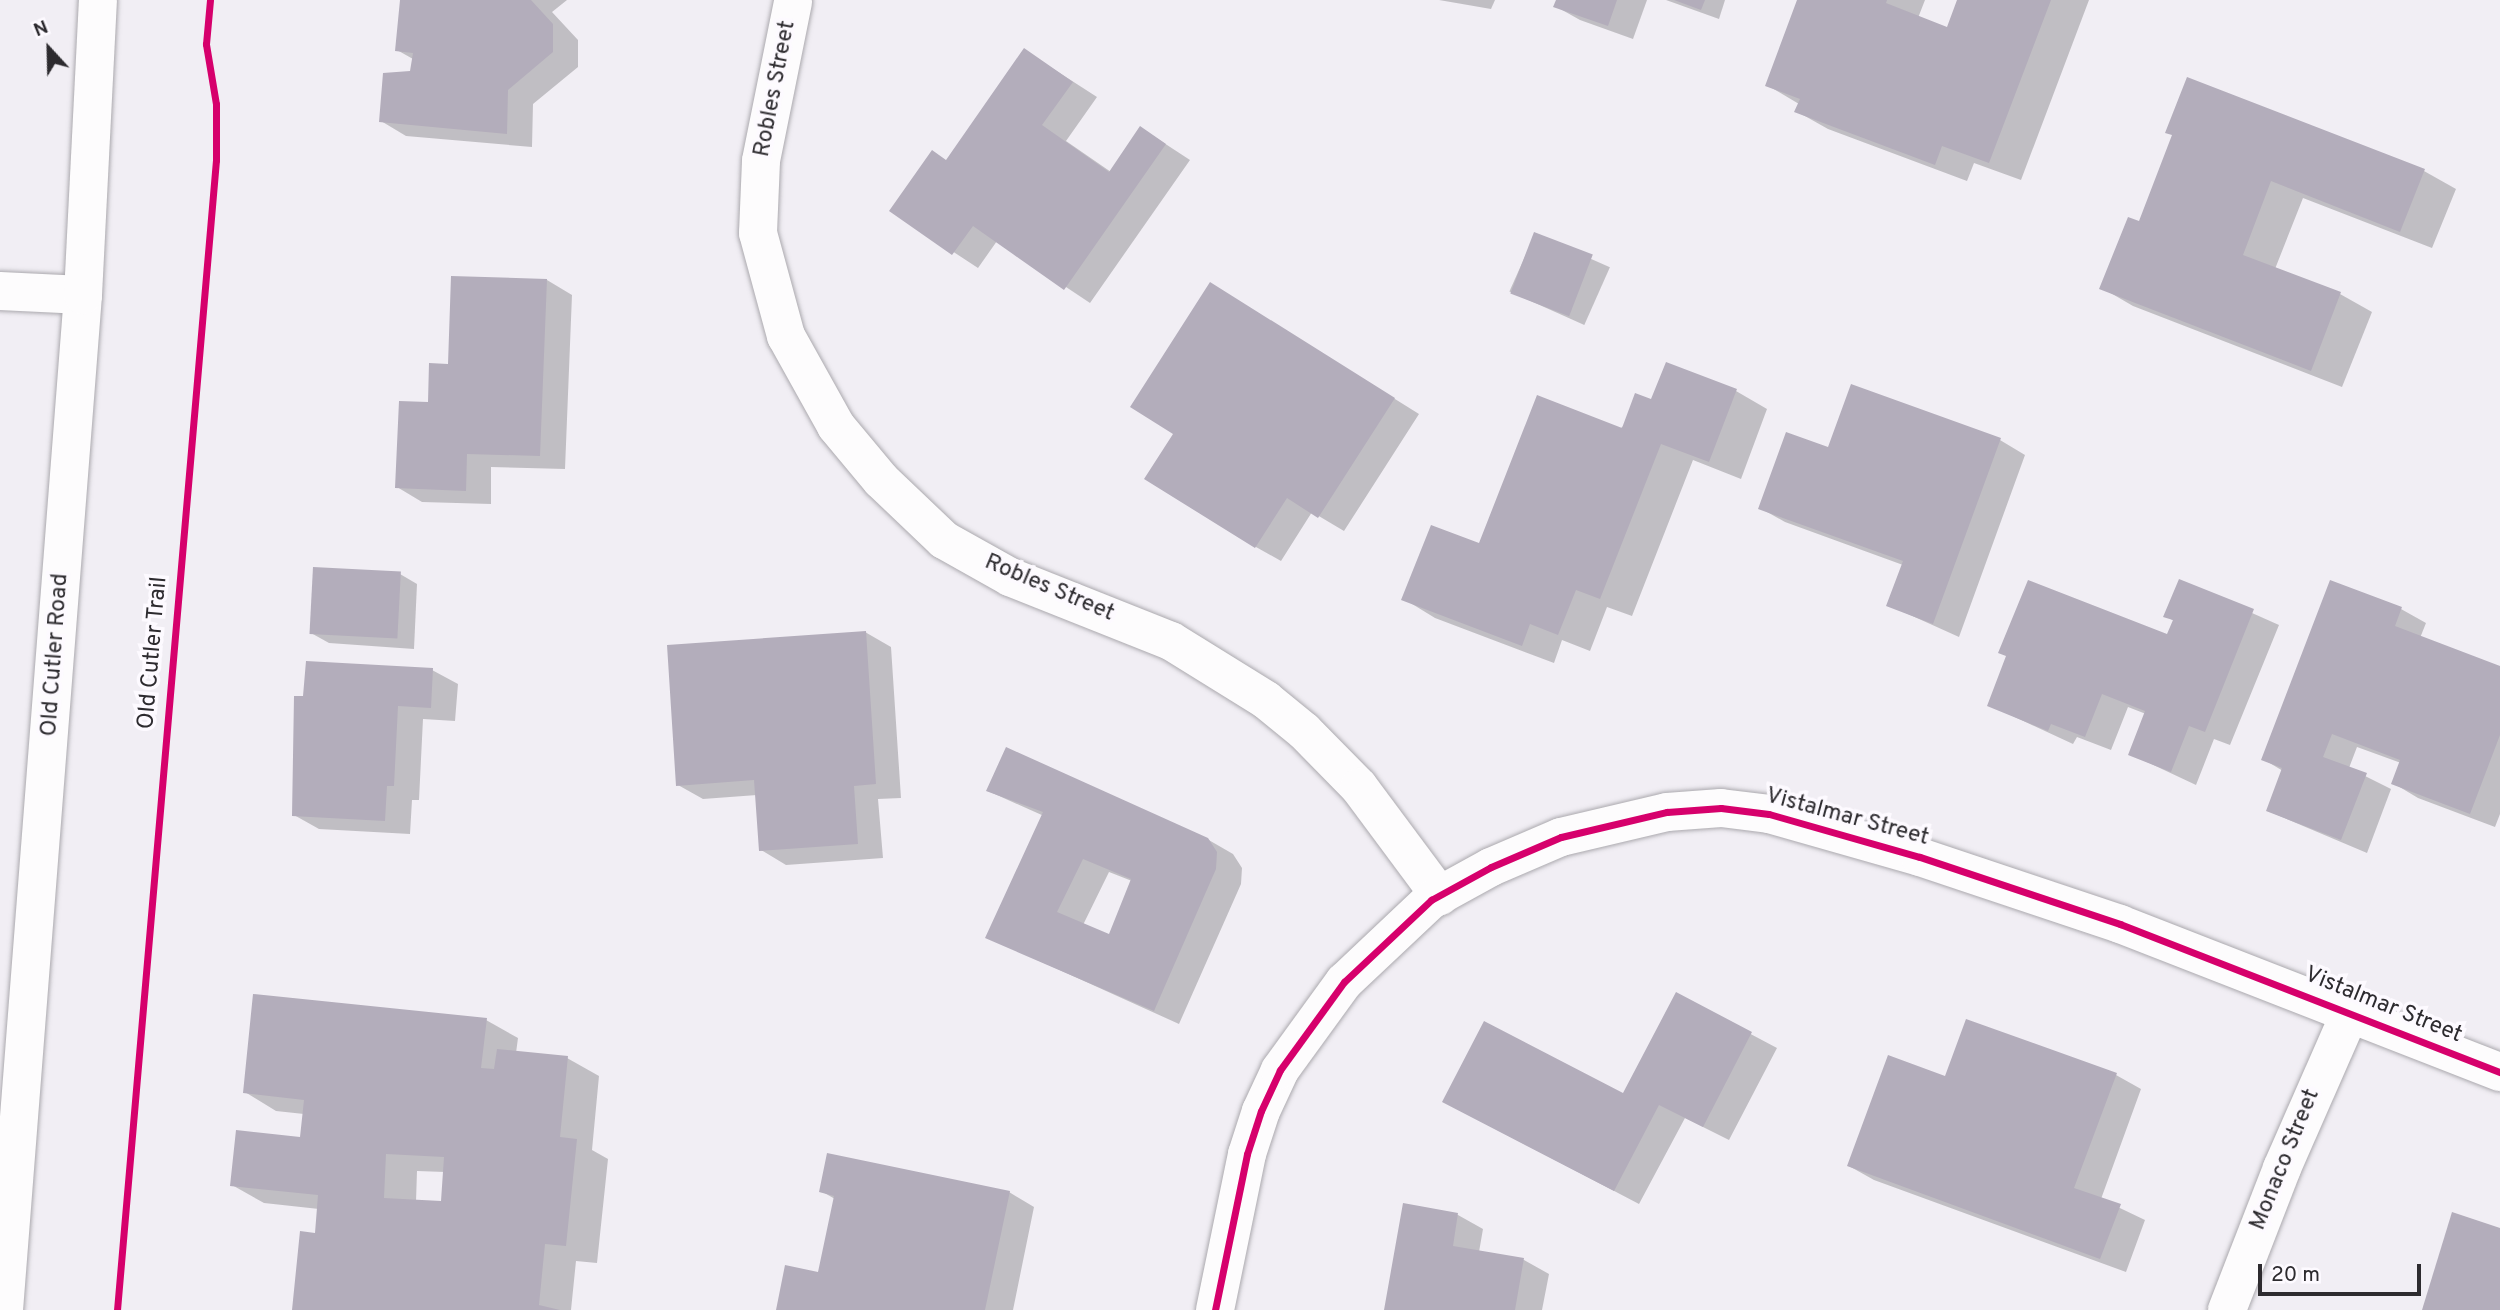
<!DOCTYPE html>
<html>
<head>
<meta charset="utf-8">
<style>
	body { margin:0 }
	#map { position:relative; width:2500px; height:1310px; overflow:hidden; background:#f1eef4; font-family:Overpass,sans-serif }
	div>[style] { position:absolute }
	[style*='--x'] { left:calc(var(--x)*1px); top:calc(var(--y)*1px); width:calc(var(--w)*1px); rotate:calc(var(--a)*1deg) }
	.shadow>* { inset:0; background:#0003; transform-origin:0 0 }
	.building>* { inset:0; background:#b3adbb; transform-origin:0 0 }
	.roads { filter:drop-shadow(0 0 2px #aba9ae) drop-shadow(0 0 2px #aba9ae) }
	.minor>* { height:38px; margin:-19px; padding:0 19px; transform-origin:19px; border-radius:19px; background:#fdfcfd }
	.secondary>* { height:38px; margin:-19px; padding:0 19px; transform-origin:19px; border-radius:19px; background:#fdfcfd }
	.cycleway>* { height:7px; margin:-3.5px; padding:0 3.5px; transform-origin:3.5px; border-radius:3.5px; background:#d6006c }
	span { translate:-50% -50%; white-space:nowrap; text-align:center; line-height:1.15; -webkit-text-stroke:7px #fdfaff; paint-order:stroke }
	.street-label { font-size:23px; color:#2d2b2f }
	.north { position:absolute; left:14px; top:14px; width:70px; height:70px; -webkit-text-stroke:5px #fdfaff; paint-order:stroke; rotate:338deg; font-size:19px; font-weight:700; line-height:28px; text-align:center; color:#2d2b2f }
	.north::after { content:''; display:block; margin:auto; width:24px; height:32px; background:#2d2b2f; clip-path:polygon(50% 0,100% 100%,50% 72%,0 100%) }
	.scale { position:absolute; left:2258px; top:1264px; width:163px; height:32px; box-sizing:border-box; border:4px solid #2d2b2f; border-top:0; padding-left:9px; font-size:21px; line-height:24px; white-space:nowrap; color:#2d2b2f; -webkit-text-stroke:5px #fdfaff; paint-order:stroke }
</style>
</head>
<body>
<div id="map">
	<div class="shadow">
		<i style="clip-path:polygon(417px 0,567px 0,552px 12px,578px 40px,578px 67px,533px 104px,532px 147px,406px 136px,381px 121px,411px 73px,413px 59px,397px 50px)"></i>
		<i style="clip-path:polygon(1439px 0,1495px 0,1491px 9px)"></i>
		<i style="clip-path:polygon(1558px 0,1647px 0,1633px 39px,1580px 20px,1555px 6px)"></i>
		<i style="clip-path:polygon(1666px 0,1725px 0,1719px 19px)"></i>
		<i style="clip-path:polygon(1799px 0,1925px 0,1918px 18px,1948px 29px,1959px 0,2089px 0,2021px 180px,1974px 163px,1967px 181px,1828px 129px,1796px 111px,1799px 104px,1767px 85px)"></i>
		<i style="clip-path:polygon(1024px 50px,1097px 97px,1066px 141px,1111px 172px,1141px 128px,1190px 160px,1090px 303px,997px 241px,978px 268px,891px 211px,947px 161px)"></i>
		<i style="clip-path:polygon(2174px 136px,2424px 171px,2456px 189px,2432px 248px,2303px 198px,2275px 269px,2340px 294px,2372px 312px,2342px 387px,2133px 306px,2102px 288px,2140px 223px)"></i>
		<i style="left:1535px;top:234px;width:82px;height:63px;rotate:24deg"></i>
		<i style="clip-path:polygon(547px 280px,572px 295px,565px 469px,491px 467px,491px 504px,422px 502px,397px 487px,450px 366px)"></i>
		<i style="clip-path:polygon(1235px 299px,1419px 414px,1344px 531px,1312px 512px,1281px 561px,1256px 547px,1175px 433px)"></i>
		<i style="clip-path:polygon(1736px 391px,1767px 409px,1741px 479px,1693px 460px,1632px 616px,1607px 607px,1590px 651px,1562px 640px,1554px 663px,1435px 618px,1404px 599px,1480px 546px,1652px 402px)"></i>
		<i style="clip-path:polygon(2000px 440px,2025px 455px,1959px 637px,1888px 605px,1903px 565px,1785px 522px,1760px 508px,1829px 450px)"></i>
		<i style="clip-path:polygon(400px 574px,417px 584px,414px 649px,329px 643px,311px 633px)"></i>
		<i style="clip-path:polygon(2180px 581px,2279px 625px,2230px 745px,2214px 739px,2196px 785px,2130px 754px,2146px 714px,2128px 707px,2111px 750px,2077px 737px,2073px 744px,1989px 705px,2168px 636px,2174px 621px,2166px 616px)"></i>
		<i style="clip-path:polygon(2401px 609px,2426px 623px,2420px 638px,2500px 668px,2500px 814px,2495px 827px,2418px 798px,2393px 783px,2401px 763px,2357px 747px,2349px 768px,2391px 789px,2367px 853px,2268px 811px,2283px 771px,2263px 759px)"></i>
		<i style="clip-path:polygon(865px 632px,891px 647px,901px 798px,878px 799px,883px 858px,786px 865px,761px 850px,757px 795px,703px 799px,678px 785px)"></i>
		<i style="clip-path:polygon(432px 670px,458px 684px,455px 721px,423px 719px,419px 800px,412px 800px,410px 834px,319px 829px,294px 815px)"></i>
		<i style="clip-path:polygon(evenodd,988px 791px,1207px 839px,1233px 854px,1242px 868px,1241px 884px,1179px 1024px,987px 937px,1044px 816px,988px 791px,1109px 872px,1132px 881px,1109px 936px,1083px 925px,1109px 872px)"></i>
		<i style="clip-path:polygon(1677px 995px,1777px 1048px,1729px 1140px,1685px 1118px,1639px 1204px,1444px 1102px,1623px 1096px)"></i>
		<i style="clip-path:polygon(evenodd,486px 1020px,518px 1038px,516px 1053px,567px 1058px,599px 1076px,592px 1150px,608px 1159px,597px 1263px,576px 1261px,571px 1310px,293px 1310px,316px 1235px,319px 1209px,264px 1203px,232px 1185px,302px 1139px,304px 1114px,276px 1111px,245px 1092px,486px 1020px,417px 1171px,445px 1172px,443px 1203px,416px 1202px,417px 1171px)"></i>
		<i style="clip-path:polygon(2116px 1075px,2141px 1089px,2101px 1199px,2145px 1220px,2126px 1272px,1874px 1180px,1849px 1166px,1946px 1078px)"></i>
		<i style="clip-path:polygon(821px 1191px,1009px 1192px,1034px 1207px,1013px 1310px,777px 1310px,820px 1274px,835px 1199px)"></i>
		<i style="clip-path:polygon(1404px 1205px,1458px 1215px,1483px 1229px,1479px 1252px,1524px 1260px,1549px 1274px,1542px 1310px,1386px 1310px)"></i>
	</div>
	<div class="building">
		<i style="clip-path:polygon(400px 0,531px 0,553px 24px,553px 52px,508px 90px,507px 134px,379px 122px,383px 73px,410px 71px,413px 53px,395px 51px)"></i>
		<i style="clip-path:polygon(1556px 0,1617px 0,1608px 26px,1553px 7px)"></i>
		<i style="clip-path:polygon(1674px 0,1705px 0,1701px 10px)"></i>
		<i style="clip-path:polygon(1797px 0,1887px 0,1886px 3px,1947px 27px,1957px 0,2051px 0,1989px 163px,1942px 146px,1935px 165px,1794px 112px,1800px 99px,1765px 86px)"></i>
		<i style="clip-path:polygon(1024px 48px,1073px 82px,1042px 125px,1109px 172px,1140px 126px,1166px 144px,1064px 290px,973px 226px,952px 255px,889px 211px,932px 150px,946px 160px)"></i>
		<i style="clip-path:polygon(2187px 77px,2425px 169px,2400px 232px,2271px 181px,2243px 255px,2341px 292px,2311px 371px,2099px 289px,2128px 217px,2139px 221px,2172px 135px,2165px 133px)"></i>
		<i style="left:1534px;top:232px;width:63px;height:66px;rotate:21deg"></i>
		<i style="clip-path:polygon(451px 276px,547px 279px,540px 456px,467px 454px,466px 491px,395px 488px,399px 401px,428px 402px,429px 363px,448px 364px)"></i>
		<i style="clip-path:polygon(1210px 282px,1395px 398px,1318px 518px,1287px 498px,1255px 548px,1144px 479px,1173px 434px,1130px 407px)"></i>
		<i style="clip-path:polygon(1666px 362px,1737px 389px,1709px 462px,1661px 444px,1600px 599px,1576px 590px,1558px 635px,1530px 624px,1522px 646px,1401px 600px,1431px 525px,1479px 543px,1537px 395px,1622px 428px,1635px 393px,1651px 399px)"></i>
		<i style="clip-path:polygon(1851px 384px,2001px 438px,1933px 624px,1886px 606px,1903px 561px,1758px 509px,1786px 432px,1828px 447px)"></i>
		<i style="left:313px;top:567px;width:88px;height:67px;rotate:3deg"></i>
		<i style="clip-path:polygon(2179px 579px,2254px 609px,2205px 732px,2189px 726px,2171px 772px,2128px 755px,2145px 711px,2102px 694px,2085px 737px,2051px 724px,2048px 731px,1987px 706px,2006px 656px,1998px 653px,2028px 580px,2167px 634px,2173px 620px,2163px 617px)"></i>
		<i style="clip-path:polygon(2330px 580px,2402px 607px,2395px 626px,2500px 666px,2500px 735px,2470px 814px,2391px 784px,2400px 760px,2332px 734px,2323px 757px,2367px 773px,2341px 840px,2266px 811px,2282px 768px,2261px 760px)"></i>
		<i style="clip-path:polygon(866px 631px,876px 784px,854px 786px,858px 844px,759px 851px,754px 780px,676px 786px,667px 645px)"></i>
		<i style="clip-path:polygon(306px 661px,433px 668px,431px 708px,398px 706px,394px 786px,387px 786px,385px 821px,292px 816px,294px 696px,303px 696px)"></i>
		<i style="clip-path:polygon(evenodd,1006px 747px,1208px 838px,1217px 852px,1216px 869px,1154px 1011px,985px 938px,1043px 812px,986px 791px,1006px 747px,1083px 859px,1131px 879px,1109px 934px,1057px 912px,1083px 859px)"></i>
		<i style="clip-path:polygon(1676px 992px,1752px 1032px,1703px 1127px,1659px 1105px,1614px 1191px,1442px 1102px,1484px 1021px,1623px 1093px)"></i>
		<i style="clip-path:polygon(evenodd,253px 994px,487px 1018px,481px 1068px,494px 1069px,497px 1049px,568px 1056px,560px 1137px,577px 1139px,566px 1246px,545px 1244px,539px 1305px,560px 1310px,292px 1310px,300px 1231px,315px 1233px,318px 1195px,230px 1186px,236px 1130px,300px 1137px,304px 1100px,243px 1093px,253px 994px,386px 1154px,444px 1157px,441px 1201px,384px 1198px,386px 1154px)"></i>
		<i style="clip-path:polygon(1966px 1019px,2117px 1073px,2074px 1188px,2121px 1204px,2100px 1259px,1847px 1166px,1888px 1055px,1945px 1076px)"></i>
		<i style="clip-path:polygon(827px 1153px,1010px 1191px,985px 1310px,776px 1310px,785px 1265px,818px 1272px,834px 1196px,819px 1192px)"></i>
		<i style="clip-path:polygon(1403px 1203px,1458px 1213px,1453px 1246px,1524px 1258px,1515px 1310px,1384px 1310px)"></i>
		<i style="clip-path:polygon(2452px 1212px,2500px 1228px,2500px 1310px,2422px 1310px)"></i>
	</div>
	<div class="roads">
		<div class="minor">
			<i style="--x:793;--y:2;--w:162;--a:101.4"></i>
			<i style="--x:761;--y:161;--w:72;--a:92.4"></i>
			<i style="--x:758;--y:233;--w:107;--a:74.8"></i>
			<i style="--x:786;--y:336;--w:103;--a:60.9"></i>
			<i style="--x:836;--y:426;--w:70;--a:50.2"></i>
			<i style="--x:881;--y:480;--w:87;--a:43.6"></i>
			<i style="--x:944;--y:540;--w:76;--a:29.3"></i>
			<i style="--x:1010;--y:577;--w:173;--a:21.7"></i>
			<i style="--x:1171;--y:641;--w:112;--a:31.8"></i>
			<i style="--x:1266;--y:700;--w:49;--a:39.2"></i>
			<i style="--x:1304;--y:731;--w:78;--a:45.5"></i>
			<i style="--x:1359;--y:787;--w:136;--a:53.4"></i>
			<i style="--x:0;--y:291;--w:83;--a:2.8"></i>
			<i style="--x:1215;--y:1310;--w:159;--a:-78.4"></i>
			<i style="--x:1247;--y:1154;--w:45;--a:-72"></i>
			<i style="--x:1261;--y:1111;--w:45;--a:-65.1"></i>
			<i style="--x:1280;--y:1070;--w:109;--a:-54"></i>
			<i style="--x:1344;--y:982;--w:120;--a:-43.3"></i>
			<i style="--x:1431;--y:900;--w:68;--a:-28.8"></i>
			<i style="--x:1491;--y:867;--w:76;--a:-23.2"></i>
			<i style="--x:1561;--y:837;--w:109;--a:-13.3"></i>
			<i style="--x:1667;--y:812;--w:54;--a:-4.2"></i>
			<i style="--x:1721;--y:808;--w:48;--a:7.1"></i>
			<i style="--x:1769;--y:814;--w:157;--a:15.9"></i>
			<i style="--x:1920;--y:857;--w:211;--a:18.5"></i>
			<i style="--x:2120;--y:924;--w:408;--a:21.3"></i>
			<i style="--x:2227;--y:1310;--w:152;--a:-68.8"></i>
			<i style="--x:2282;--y:1168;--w:169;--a:-66.3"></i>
		</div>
		<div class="secondary">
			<i style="--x:4;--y:1310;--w:1018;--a:-85.55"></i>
			<i style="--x:83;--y:295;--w:295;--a:-87.1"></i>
		</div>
	</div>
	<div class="cycleway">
		<i style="--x:117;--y:1310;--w:1154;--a:-85.08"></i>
		<i style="--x:216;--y:160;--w:56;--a:-90"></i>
		<i style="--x:216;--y:104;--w:61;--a:-99.5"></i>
		<i style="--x:206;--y:44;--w:44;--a:-84.8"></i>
		<i style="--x:1215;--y:1310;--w:159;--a:-78.4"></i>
		<i style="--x:1247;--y:1154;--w:45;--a:-72"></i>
		<i style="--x:1261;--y:1111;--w:45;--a:-65.1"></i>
		<i style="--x:1280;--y:1070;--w:109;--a:-54"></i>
		<i style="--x:1344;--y:982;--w:120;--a:-43.3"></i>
		<i style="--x:1431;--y:900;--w:68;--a:-28.8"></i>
		<i style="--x:1491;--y:867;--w:76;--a:-23.2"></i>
		<i style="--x:1561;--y:837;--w:109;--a:-13.3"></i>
		<i style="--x:1667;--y:812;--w:54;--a:-4.2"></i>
		<i style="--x:1721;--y:808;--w:48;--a:7.1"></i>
		<i style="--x:1769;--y:814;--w:157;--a:15.9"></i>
		<i style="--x:1920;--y:857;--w:211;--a:18.5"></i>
		<i style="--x:2120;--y:924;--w:408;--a:21.3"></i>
	</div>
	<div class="street-label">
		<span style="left:776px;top:89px;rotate:-79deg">Robles Street</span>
		<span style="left:1049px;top:589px;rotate:23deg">Robles Street</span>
		<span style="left:154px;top:653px;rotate:-85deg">Old Cutler Trail</span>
		<span style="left:56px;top:655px;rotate:-86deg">Old Cutler Road</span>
		<span style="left:1847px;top:818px;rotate:15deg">Vistalmar Street</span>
		<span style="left:2383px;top:1006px;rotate:22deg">Vistalmar Street</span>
		<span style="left:2286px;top:1160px;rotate:-68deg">Monaco Street</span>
	</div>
	<div class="north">N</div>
	<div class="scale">20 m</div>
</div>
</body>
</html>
